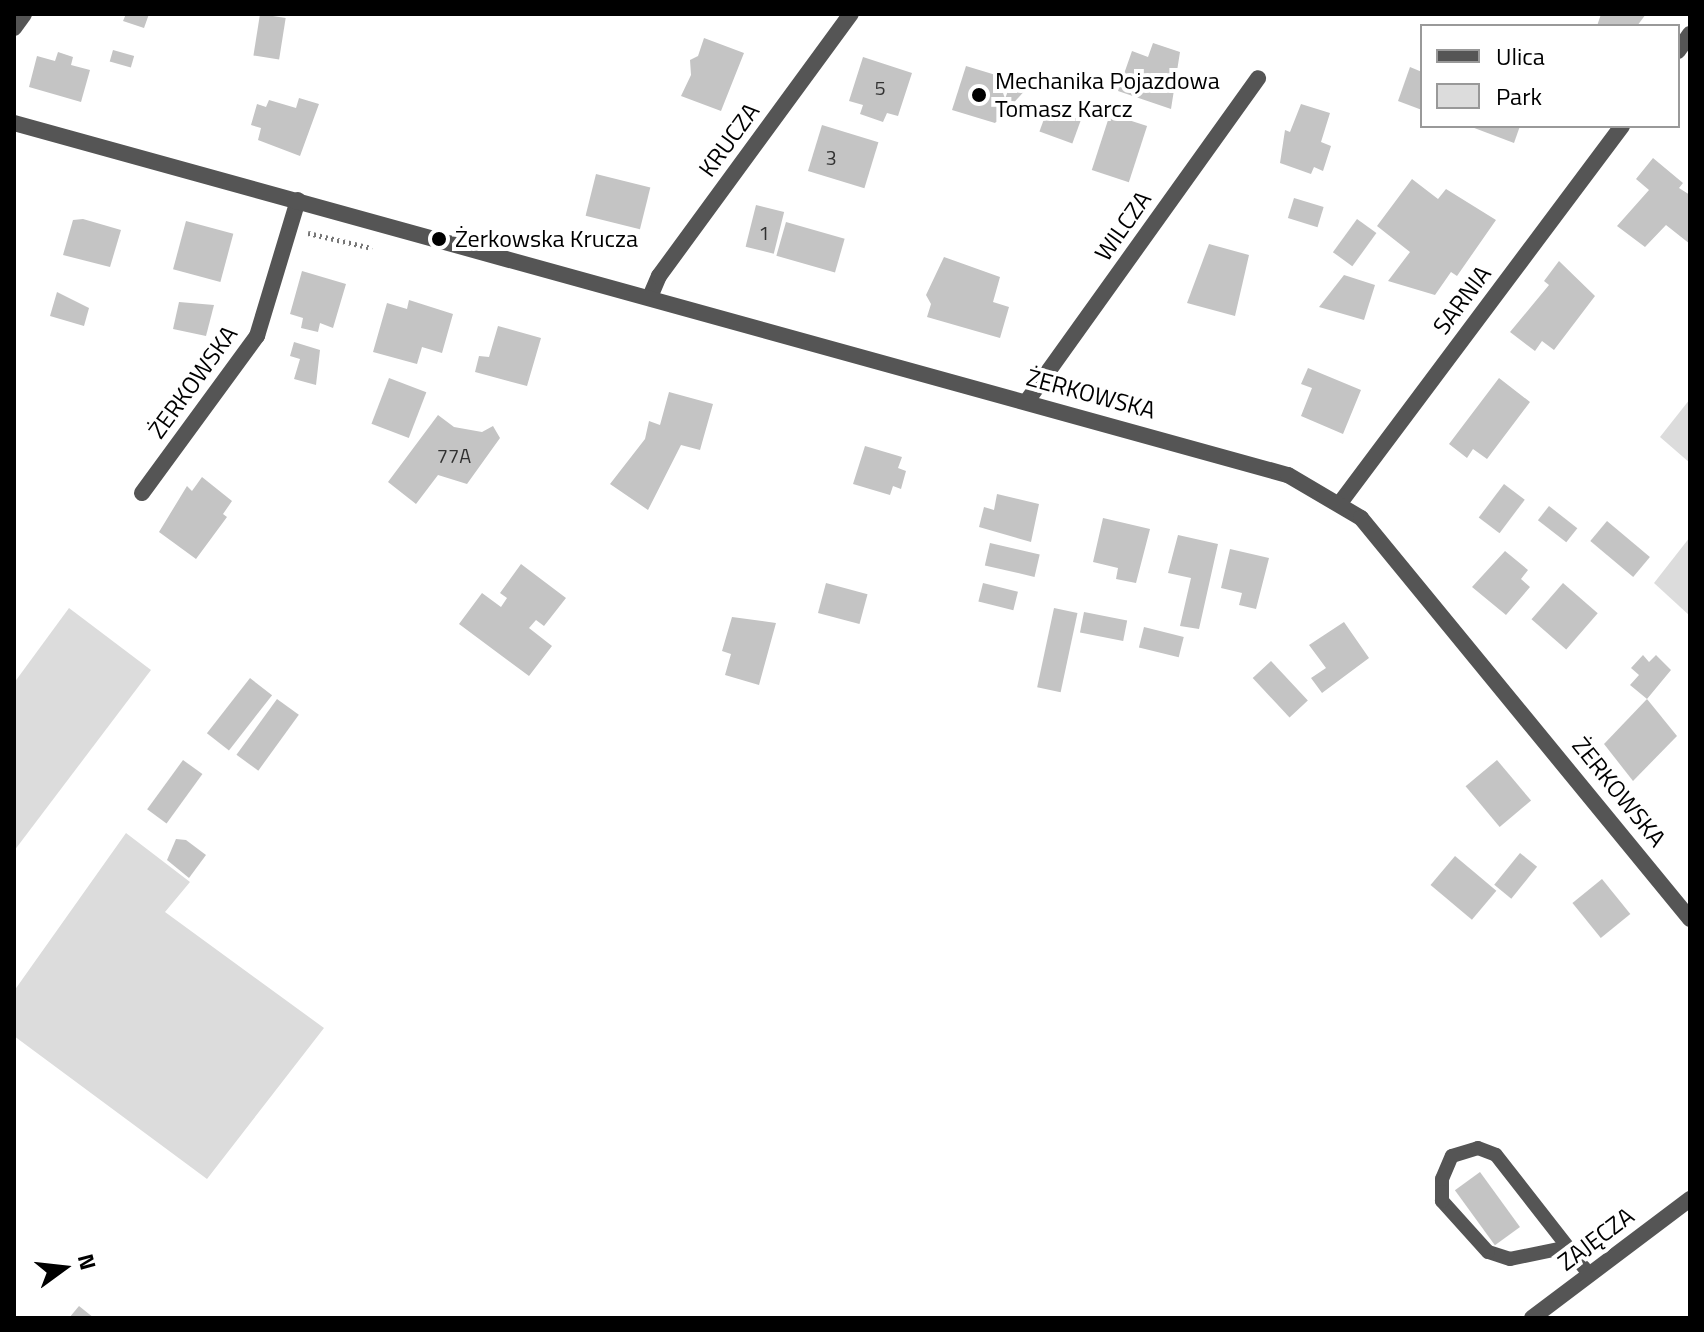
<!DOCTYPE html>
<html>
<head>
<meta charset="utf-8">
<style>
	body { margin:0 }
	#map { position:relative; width:1704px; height:1332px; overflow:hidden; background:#fff; font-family:"Titillium Web",sans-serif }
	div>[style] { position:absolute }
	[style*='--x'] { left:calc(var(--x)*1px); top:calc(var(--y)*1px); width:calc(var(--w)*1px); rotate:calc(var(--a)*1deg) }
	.green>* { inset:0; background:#dcdcdc }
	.building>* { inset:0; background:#c4c4c4; transform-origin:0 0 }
	.path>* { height:5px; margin-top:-2.5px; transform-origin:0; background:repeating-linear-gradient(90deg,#777 0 2px,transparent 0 6px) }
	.service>* { height:14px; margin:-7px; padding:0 7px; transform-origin:7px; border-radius:7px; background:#555 }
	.minor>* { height:16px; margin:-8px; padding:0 8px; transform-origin:8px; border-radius:8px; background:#555 }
	.tertiary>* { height:16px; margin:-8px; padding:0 8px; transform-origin:8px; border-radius:8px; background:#555 }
	.dots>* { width:22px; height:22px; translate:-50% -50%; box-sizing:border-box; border:4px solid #fff; border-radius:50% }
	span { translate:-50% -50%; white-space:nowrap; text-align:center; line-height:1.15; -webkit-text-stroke:8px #fff; paint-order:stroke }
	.number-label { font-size:20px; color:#313131 }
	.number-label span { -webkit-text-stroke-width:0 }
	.poi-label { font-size:24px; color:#000 }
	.left { translate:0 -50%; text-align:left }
	.street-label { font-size:24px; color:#000 }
	.frame { position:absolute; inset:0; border:16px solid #000; pointer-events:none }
	.legend { position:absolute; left:1420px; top:24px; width:260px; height:104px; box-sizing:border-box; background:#fff; border:2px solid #999; margin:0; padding:10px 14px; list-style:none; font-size:24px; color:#000 }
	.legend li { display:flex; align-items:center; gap:16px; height:40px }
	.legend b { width:40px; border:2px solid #999 }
	.north { position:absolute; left:24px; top:1228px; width:80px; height:80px; -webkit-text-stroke:6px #fff; paint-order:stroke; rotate:75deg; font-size:22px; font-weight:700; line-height:32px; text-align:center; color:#000 }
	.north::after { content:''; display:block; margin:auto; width:28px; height:36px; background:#000; clip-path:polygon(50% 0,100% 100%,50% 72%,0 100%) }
</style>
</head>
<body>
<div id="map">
	<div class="green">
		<i style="clip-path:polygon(1690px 399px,1690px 463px,1660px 437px)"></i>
		<i style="clip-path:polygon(1690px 537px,1690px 616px,1654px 583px)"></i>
		<i style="clip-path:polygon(69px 608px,151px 670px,14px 851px,14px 683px)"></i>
		<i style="clip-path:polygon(126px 833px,190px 882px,165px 912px,324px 1028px,207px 1179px,14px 1036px,14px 991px)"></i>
	</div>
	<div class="building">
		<i style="clip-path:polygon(126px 14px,149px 14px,144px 28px,123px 21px)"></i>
		<i style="left:260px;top:14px;width:26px;height:42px;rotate:9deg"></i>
		<i style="clip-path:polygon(1601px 14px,1646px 14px,1637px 26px,1597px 26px)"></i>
		<i style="clip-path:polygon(704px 38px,744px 53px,721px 111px,681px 96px,691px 75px,690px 60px,698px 56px)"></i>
		<i style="clip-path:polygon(1153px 43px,1180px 52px,1171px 109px,1118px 91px,1132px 51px,1148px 57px)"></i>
		<i style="left:113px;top:50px;width:22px;height:12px;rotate:16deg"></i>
		<i style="clip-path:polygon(58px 52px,73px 57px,71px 65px,90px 70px,81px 102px,29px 87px,37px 56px,55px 61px)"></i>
		<i style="clip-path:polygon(863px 57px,912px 73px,898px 116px,887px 113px,883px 122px,860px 114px,863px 105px,849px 101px)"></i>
		<i style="clip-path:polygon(966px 66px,1009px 79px,1029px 86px,995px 123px,952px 110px)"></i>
		<i style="clip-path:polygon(1410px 67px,1422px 72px,1422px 110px,1398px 101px)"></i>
		<i style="clip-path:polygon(299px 98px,319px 104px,300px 156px,258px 140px,261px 128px,251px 125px,257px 104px,266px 107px,269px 100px,296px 108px)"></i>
		<i style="clip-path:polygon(1301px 104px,1330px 113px,1321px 142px,1331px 146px,1323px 171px,1314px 167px,1311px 174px,1280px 163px,1285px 130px,1290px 132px)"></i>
		<i style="left:1048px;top:108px;width:35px;height:25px;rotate:20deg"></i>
		<i style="left:1110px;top:114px;width:39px;height:59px;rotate:18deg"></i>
		<i style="left:822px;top:125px;width:59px;height:48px;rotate:17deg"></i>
		<i style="clip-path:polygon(1469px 126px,1520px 126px,1514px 143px)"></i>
		<i style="clip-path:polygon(1653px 158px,1683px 183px,1679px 188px,1690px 195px,1690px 244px,1666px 225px,1645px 247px,1617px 226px,1649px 190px,1636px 179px)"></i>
		<i style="left:596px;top:174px;width:56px;height:43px;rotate:14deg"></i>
		<i style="clip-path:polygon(1412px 179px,1438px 199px,1446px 189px,1496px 220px,1457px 276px,1451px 272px,1435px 295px,1388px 281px,1410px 252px,1377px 226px)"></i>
		<i style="left:1294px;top:198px;width:31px;height:21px;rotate:17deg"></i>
		<i style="left:756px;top:205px;width:29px;height:43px;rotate:14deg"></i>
		<i style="clip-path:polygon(83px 219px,121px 230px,110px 267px,63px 255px,73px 220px)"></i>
		<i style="left:1357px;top:219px;width:24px;height:41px;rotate:36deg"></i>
		<i style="left:186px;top:221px;width:49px;height:50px;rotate:15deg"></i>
		<i style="left:786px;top:222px;width:61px;height:35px;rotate:16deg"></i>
		<i style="clip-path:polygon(1209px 244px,1249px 255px,1235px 316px,1187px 303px)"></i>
		<i style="clip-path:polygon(944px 257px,1000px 277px,993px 302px,1009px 307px,1000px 338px,927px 317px,931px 304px,926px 295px)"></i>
		<i style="clip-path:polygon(1559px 261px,1595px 296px,1554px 350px,1542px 341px,1535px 351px,1510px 332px,1549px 285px,1544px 281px)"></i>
		<i style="clip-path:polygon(302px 271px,346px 284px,333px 328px,320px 323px,318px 332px,301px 328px,303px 318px,290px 314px)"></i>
		<i style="clip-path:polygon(1344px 275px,1375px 285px,1364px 320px,1319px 307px)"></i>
		<i style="clip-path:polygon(57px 292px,89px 308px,84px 326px,50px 316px)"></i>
		<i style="clip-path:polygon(409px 300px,453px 314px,442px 353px,422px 347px,417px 364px,373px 352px,387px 303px,407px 309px)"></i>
		<i style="clip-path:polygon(179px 302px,214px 305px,206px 336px,173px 329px)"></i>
		<i style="clip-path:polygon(498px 326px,541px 338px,527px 386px,475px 372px,479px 356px,489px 357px)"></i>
		<i style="clip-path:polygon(294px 342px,320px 350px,316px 385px,294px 379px,300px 359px,290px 356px)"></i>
		<i style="clip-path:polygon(1308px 368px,1361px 390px,1343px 434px,1301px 416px,1312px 388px,1301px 384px)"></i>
		<i style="left:389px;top:378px;width:40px;height:49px;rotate:21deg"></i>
		<i style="clip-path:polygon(1499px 378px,1530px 402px,1487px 459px,1473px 449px,1467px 458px,1449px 444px)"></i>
		<i style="clip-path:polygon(669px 392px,713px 404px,700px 450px,681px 445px,648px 510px,610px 484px,645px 439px,649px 421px,660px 425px)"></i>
		<i style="clip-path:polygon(438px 415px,454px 427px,482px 432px,493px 426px,500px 438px,467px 484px,438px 475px,416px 504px,388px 482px)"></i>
		<i style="clip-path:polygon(865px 446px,902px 457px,898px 468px,906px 471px,901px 489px,893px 486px,890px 495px,853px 484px)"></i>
		<i style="clip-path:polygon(202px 477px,232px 501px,223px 514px,227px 517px,196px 559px,159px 532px,187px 486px,192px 491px)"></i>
		<i style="left:1504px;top:484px;width:26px;height:42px;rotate:37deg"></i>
		<i style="clip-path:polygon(997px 494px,1039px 504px,1031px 542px,979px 527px,984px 507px,994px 510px)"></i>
		<i style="left:1549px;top:506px;width:36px;height:18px;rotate:38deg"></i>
		<i style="clip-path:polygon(1103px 518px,1150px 529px,1136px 583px,1116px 579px,1118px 568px,1093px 562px)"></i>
		<i style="left:1607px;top:521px;width:56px;height:26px;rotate:40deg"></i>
		<i style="clip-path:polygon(1178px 535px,1218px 544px,1199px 629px,1180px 626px,1191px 578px,1168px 573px)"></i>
		<i style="left:990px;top:543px;width:51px;height:23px;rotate:13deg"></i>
		<i style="clip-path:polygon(1230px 549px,1269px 558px,1256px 609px,1239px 605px,1242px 593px,1221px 588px)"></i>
		<i style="clip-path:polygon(1505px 551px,1528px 570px,1521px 579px,1530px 587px,1506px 615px,1472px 587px)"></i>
		<i style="clip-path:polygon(521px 564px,566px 598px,544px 626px,536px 620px,529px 628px,552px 646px,529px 676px,459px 624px,482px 593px,501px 607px,507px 598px,500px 593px)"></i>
		<i style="left:826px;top:583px;width:43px;height:31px;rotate:15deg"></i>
		<i style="left:983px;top:583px;width:36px;height:19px;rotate:14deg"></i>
		<i style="left:1563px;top:583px;width:46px;height:48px;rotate:41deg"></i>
		<i style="left:1054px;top:608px;width:24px;height:81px;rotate:12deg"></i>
		<i style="left:1084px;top:612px;width:44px;height:21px;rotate:11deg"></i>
		<i style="clip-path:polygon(732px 617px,776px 623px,759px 685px,725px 675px,731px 654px,722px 651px)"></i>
		<i style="clip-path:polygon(1344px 622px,1369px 658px,1322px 693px,1311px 678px,1326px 668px,1309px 645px)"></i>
		<i style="left:1144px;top:627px;width:41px;height:21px;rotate:14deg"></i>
		<i style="clip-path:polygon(1643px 655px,1649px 662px,1656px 655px,1671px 670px,1647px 699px,1630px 685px,1639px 675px,1631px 668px)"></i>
		<i style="left:1271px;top:661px;width:54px;height:25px;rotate:47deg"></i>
		<i style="left:250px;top:678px;width:28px;height:70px;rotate:38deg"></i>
		<i style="left:277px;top:699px;width:27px;height:69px;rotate:36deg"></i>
		<i style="clip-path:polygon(1647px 699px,1677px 736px,1633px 781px,1604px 744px)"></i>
		<i style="left:183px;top:760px;width:24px;height:61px;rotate:36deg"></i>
		<i style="left:1497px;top:760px;width:53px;height:41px;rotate:50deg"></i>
		<i style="clip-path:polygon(176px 839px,186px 840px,206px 855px,189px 878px,167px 860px)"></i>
		<i style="left:1520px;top:853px;width:22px;height:41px;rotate:39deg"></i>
		<i style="left:1455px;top:856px;width:54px;height:38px;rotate:40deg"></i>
		<i style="left:1602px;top:879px;width:45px;height:38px;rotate:51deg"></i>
		<i style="left:1480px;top:1172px;width:68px;height:31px;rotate:54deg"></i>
		<i style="clip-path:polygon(79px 1306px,94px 1318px,69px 1318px)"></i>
	</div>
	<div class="path">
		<i style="--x:308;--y:233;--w:66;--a:13.2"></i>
	</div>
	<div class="service">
		<i style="--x:1568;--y:1247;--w:59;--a:168.3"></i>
		<i style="--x:1510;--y:1259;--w:23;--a:-162"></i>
		<i style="--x:1488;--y:1252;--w:69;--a:-132"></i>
		<i style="--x:1442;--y:1201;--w:22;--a:-90"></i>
		<i style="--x:1442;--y:1179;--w:25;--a:-67"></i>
		<i style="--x:1452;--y:1156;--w:27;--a:-17"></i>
		<i style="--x:1478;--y:1148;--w:19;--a:21"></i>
		<i style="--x:1496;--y:1155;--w:151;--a:52"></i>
	</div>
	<div class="minor">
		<i style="--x:14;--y:28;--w:17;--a:-54"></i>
		<i style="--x:1678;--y:51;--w:21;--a:-55"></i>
		<i style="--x:650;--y:297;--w:23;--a:-67"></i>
		<i style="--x:659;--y:276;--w:325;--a:-53.8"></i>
		<i style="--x:1027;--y:401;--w:397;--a:-54.4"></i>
		<i style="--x:142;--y:493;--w:195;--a:-53.8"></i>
		<i style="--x:257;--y:336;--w:142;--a:-73.2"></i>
		<i style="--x:1340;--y:503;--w:471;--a:-53.2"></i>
		<i style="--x:1532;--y:1318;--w:198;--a:-37"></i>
	</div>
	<div class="tertiary">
		<i style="--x:14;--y:123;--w:1322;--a:15.45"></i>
		<i style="--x:1288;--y:475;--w:85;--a:30.5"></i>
		<i style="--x:1361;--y:518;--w:519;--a:50.63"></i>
	</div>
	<div class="dots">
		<i style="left:979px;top:95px;background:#000"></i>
		<i style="left:439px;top:239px;background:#000"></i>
	</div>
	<div class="number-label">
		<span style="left:880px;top:87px">5</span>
		<span style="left:831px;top:157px">3</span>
		<span style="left:764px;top:232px">1</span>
		<span style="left:454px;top:455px">77A</span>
	</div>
	<div class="poi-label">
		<span class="left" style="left:995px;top:95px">Mechanika Pojazdowa<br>Tomasz Karcz</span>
		<span class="left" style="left:455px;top:239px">Żerkowska Krucza</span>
	</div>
	<div class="street-label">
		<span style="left:729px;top:140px;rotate:-54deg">KRUCZA</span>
		<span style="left:1123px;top:226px;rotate:-55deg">WILCZA</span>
		<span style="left:1462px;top:300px;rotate:-53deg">SARNIA</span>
		<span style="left:193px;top:382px;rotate:-54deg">ŻERKOWSKA</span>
		<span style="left:1091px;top:394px;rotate:15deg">ŻERKOWSKA</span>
		<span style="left:1619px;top:792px;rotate:51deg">ŻERKOWSKA</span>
		<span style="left:1596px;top:1239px;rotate:-37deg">ZAJĘCZA</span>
	</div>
	<div class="frame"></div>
	<ul class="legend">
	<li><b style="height:10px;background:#555"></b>Ulica</li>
	<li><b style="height:22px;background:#dcdcdc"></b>Park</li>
	</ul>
	<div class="north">N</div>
</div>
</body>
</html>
